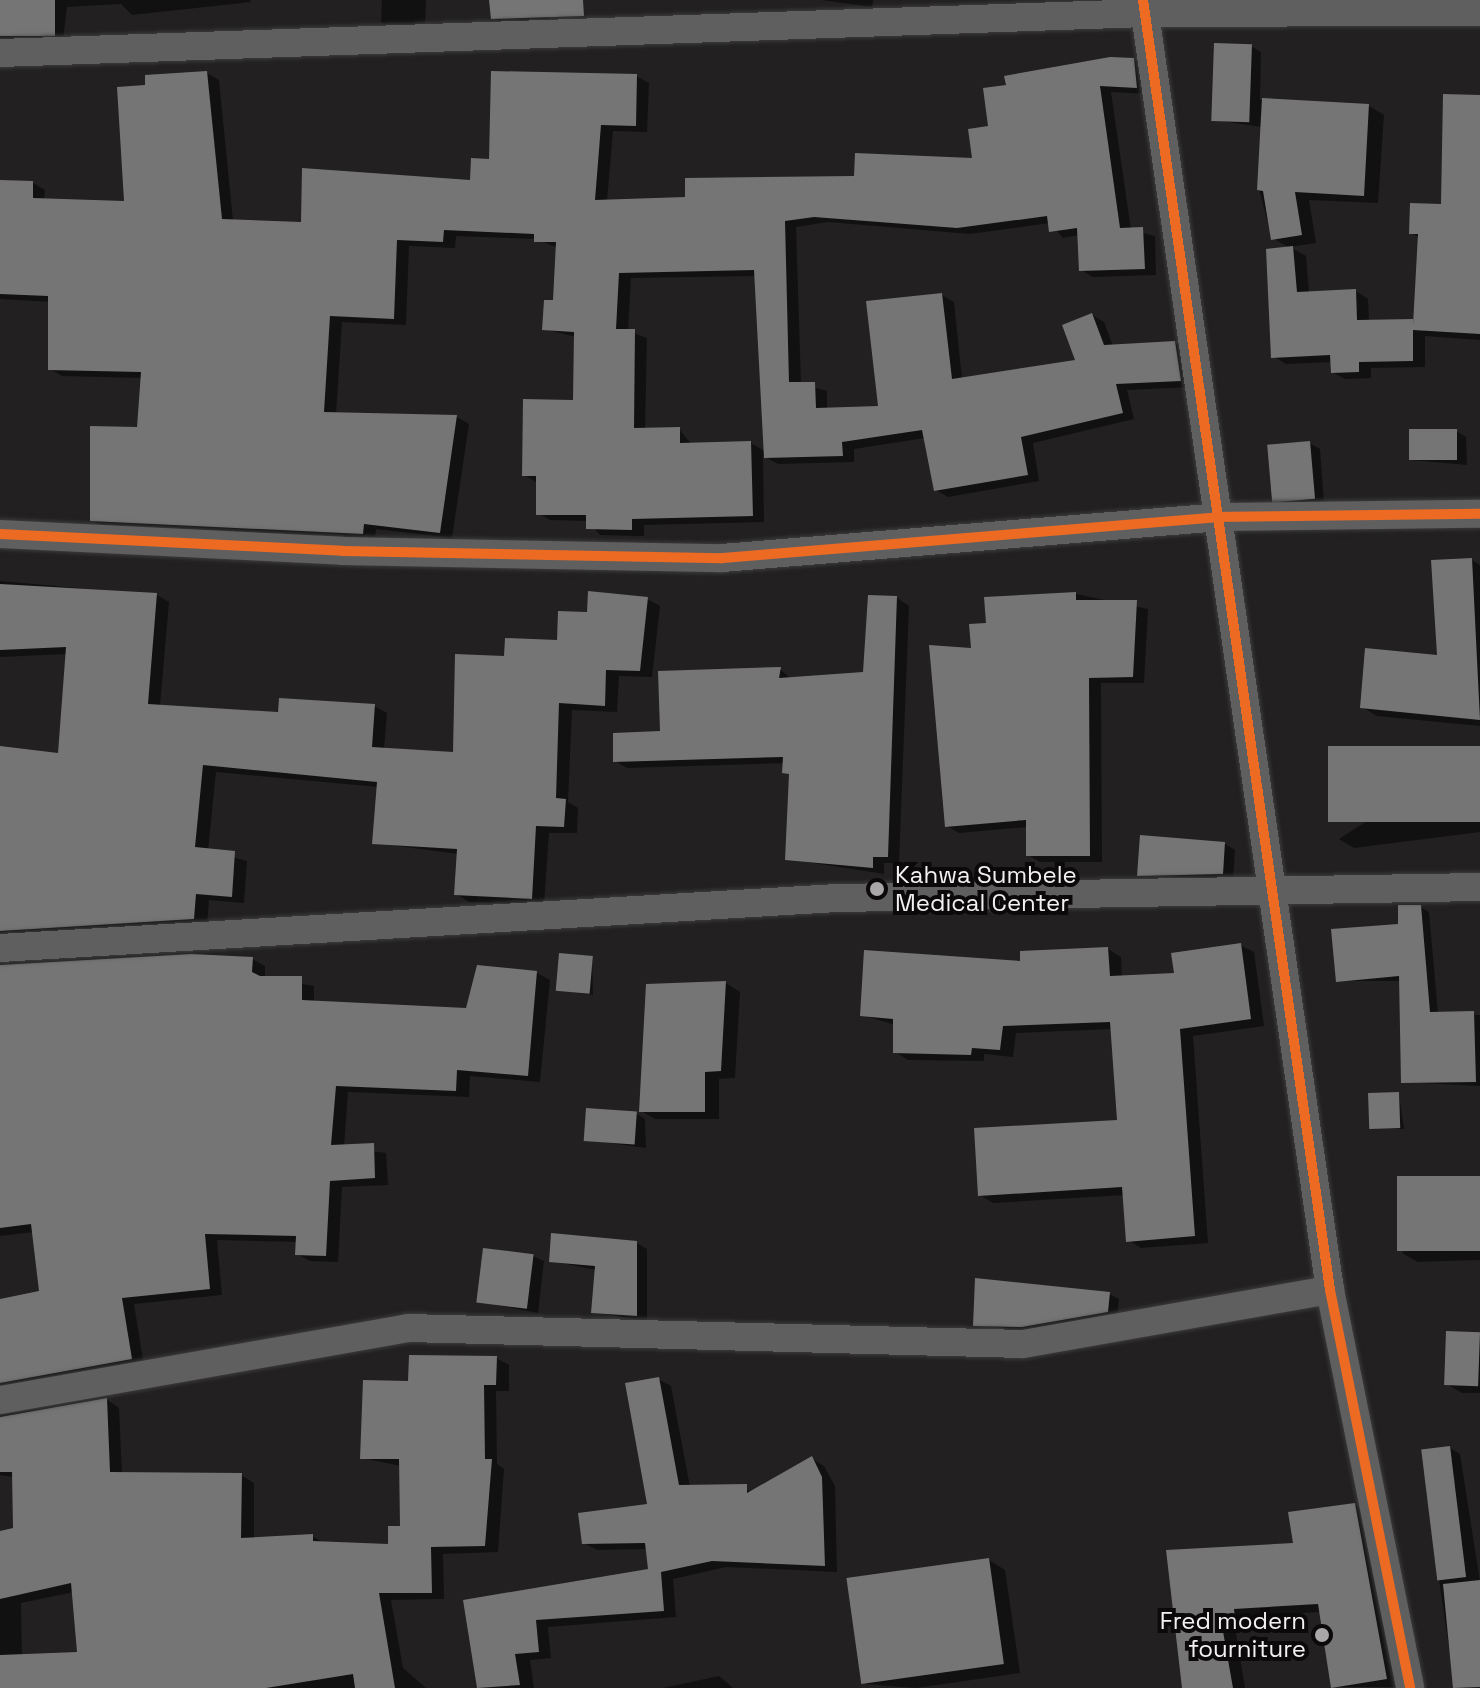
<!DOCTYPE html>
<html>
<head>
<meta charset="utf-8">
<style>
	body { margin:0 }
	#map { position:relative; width:1480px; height:1688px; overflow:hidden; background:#222021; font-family:"Space Grotesk",sans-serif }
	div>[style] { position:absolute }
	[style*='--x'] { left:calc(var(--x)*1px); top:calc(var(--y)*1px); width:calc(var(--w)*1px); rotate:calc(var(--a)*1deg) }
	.shadow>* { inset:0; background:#0007 }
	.building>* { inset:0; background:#767575; transform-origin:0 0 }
	.roads { filter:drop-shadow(0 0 2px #3d3c3c) drop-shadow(0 0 2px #3d3c3c) }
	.street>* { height:28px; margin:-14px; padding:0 14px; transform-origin:14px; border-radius:14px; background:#605f5f }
	.cycleway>* { height:10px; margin:-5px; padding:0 5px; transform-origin:5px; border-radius:5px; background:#ed6a23 }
	.dots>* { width:22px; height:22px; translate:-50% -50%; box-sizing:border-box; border:4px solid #0b090a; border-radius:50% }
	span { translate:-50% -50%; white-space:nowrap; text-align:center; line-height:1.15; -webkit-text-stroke:8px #0b090a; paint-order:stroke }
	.poi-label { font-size:24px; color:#f3f0f1 }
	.left { translate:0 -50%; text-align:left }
	.right { translate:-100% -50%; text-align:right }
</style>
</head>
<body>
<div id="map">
	<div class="shadow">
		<i style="clip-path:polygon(0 0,250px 0,251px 2px,132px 15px,121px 4px,67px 7px,63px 39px,0 42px)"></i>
		<i style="clip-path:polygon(382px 0,426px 0,425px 28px,395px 29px,381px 22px)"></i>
		<i style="clip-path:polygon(491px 0,552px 0,548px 22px,503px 23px,493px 18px)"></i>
		<i style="clip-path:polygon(822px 0,873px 0,872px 7px)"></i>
		<i style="clip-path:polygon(1251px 46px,1261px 52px,1260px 100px,1369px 106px,1384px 115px,1378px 203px,1309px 200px,1316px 243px,1290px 247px,1306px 256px,1309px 293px,1356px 291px,1368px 299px,1369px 322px,1415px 323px,1420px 238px,1411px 233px,1443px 206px,1480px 97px,1480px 340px,1425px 336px,1425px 367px,1371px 368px,1371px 378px,1345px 379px,1332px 372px,1332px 362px,1286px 364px,1273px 356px,1290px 248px,1272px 238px,1259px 189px,1262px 127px,1214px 120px)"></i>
		<i style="clip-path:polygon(evenodd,1134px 60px,1146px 67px,1148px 94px,1111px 92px,1131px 230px,1155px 236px,1156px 275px,1093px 277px,1081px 270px,1079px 235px,1063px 238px,1050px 223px,970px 234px,828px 222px,796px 227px,801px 384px,827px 391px,827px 410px,881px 408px,942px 295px,954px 302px,962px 379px,1078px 362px,1092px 315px,1104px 322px,1113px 346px,1175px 343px,1187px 350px,1192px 387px,1127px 390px,1134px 419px,1033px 443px,1039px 481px,948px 497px,936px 490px,925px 438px,854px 449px,854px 462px,778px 464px,763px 456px,764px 522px,644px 525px,644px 536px,600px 535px,588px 521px,550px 520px,538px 513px,536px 482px,524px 475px,575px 402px,576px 337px,544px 329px,555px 302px,558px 248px,536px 239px,456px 236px,455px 248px,409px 246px,406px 325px,342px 322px,336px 414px,457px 417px,469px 424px,452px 538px,376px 529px,375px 540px,104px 527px,92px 520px,139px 429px,142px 378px,62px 376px,50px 369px,50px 302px,0 299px,0 182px,33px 183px,45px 190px,44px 200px,127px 203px,148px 87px,207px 73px,219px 80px,233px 221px,303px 224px,472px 182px,490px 161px,636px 76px,649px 83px,647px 132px,613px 131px,607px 201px,687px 199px,975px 160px,990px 128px,1134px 60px,756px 276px,765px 451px,751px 443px,692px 445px,679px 429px,645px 430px,647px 338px,628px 331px,631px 278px,756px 276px)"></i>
		<i style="clip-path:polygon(1456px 431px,1466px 437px,1467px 465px,1411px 460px)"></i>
		<i style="clip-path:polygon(1309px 443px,1320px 449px,1324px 504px,1284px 504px,1274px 498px)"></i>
		<i style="clip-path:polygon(1472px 560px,1480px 565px,1480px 726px,1377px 716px,1362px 707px,1439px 657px)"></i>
		<i style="clip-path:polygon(0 581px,157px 595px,169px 602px,160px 706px,280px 714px,374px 706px,387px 713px,384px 750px,455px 754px,506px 658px,559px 642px,589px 614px,647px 599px,660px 606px,652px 677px,619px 676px,617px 712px,572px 710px,568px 802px,578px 808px,577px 833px,549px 833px,544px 905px,469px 902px,456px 894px,459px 854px,374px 843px,378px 787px,216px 772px,208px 851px,247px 861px,244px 903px,209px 900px,207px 926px,0 945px,0 748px,60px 756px,67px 654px,0 657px)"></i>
		<i style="clip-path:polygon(1076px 594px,1148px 609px,1144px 683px,1101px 683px,1102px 862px,1040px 862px,1028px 855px,1028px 827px,959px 833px,947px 826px,973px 650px,988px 624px)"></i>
		<i style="clip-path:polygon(897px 598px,909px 606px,899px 863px,884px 863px,884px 874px,787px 859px,791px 776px,784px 763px,627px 768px,615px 761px,780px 669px,792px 680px,865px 674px)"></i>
		<i style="clip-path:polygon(1480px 748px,1480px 832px,1354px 848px,1339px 839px)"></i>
		<i style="clip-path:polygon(1225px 844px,1235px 850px,1233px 879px,1140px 875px)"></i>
		<i style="clip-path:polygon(1420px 907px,1429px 912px,1438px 1014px,1480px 1015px,1480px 1086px,1403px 1082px,1401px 981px,1338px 981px)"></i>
		<i style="clip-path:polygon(1240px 945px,1254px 952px,1264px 1026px,1193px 1036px,1208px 1243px,1141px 1248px,1128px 1240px,1125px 1195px,993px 1203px,980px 1195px,1119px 1122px,1113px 1029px,1016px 1033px,1013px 1057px,984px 1054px,984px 1061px,908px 1060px,895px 1052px,895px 1025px,862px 1015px,1022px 963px,1108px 949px,1121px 957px,1122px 978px,1176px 975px)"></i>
		<i style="clip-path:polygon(592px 958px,593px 995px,558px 990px)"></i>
		<i style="clip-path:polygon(252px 959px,265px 966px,265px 978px,314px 986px,314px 1002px,468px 1010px,537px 973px,550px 980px,540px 1082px,470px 1076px,469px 1097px,348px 1092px,344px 1147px,386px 1153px,388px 1185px,342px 1187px,338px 1262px,310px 1261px,297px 1254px,298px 1242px,217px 1240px,222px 1295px,134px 1304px,144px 1366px,0 1404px,0 1299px,42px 1292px,34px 1232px,0 1236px,0 967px)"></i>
		<i style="clip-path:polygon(726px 983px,740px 992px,735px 1078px,719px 1079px,719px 1119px,655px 1119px,641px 1111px)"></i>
		<i style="clip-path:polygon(1399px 1094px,1404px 1129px,1371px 1127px)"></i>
		<i style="clip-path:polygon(637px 1114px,645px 1119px,646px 1148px,588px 1140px)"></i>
		<i style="clip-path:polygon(1480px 1178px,1480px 1260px,1418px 1262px,1402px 1253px)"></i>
		<i style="clip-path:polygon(637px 1243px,647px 1249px,647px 1321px,593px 1312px,596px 1270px,551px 1261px)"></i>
		<i style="clip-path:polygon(533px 1256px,544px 1261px,538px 1313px,480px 1302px)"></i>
		<i style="clip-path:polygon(1109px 1294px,1119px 1299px,1117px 1316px,1032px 1331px,975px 1325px)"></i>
		<i style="clip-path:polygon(1480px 1334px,1480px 1393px,1462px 1393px,1447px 1384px)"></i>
		<i style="clip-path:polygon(evenodd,496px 1358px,509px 1365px,509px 1391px,496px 1391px,497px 1464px,504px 1469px,498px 1552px,443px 1554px,444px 1599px,391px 1600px,403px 1668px,426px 1688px,0 1688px,0 1533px,15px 1530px,14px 1477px,0 1475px,0 1415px,107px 1400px,119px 1408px,122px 1474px,241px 1475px,254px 1483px,254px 1539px,312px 1536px,326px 1544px,389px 1546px,402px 1528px,401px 1466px,362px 1458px,410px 1383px,496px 1358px,74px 1592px,79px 1654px,22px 1656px,21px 1603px,74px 1592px)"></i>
		<i style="clip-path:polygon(658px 1379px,671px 1386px,690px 1487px,755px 1491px,812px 1459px,824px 1466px,835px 1486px,837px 1572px,726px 1567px,673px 1579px,676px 1617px,548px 1627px,551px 1658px,530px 1660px,534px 1688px,479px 1688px,465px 1602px,650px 1571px,648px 1549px,597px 1550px,584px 1543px,649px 1506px)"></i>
		<i style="clip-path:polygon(1450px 1448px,1460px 1454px,1480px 1582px,1480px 1688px,1455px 1688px,1439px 1580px)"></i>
		<i style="clip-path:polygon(1355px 1505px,1369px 1513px,1400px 1687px,1333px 1687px,1321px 1612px,1247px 1616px,1248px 1627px,1235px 1627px,1245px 1688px,1184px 1688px,1168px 1552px,1295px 1544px)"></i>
		<i style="clip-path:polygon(989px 1560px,1005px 1570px,1020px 1673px,916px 1688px,865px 1684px)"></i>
		<i style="clip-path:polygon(719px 1676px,733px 1688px,663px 1688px)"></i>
	</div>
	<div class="building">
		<i style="left:0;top:0;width:55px;height:36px"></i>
		<i style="clip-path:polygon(489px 0,583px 0,584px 16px,491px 19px)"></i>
		<i style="left:1214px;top:43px;width:38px;height:78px;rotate:2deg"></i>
		<i style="clip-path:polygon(1110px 57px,1134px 58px,1137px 88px,1100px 86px,1120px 228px,1143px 227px,1145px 269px,1079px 271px,1077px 228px,1049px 232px,1047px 216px,957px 228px,814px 217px,785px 221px,789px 382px,815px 382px,816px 408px,878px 406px,866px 301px,942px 293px,952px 379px,1075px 360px,1062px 325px,1092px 313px,1104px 345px,1175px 341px,1181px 381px,1116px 384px,1123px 413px,1021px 437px,1028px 475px,934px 491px,922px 430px,842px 442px,843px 456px,764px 458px,754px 270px,619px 273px,616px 329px,635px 329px,634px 428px,680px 427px,680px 443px,751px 441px,753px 516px,632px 519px,632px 530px,586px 529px,586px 515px,536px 515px,536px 476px,522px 476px,523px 399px,573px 400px,574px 332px,542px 330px,544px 300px,553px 300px,556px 242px,534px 242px,534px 234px,444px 230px,443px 242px,397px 240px,394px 319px,330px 316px,324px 412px,457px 415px,440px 533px,364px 524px,363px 534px,90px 521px,90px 426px,137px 427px,141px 372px,48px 370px,48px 296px,0 294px,0 180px,33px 181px,33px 198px,124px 201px,117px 87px,145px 85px,145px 75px,207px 71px,222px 219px,301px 222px,302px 168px,470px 180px,471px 158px,489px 159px,491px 71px,637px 74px,636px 126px,601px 125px,595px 200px,685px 197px,685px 178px,854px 176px,855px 153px,972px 158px,968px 129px,988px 126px,983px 88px,1006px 85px,1004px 76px)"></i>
		<i style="clip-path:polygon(1443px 94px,1480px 95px,1480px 334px,1413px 330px,1413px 361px,1359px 362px,1359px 372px,1331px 373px,1330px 355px,1271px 358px,1266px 249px,1293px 246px,1297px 292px,1356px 289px,1357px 320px,1413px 319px,1413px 325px,1418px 234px,1409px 234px,1410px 203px,1441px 204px)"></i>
		<i style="clip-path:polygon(1262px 98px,1369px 104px,1364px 196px,1295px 192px,1302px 235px,1271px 240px,1263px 191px,1257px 190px)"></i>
		<i style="left:1457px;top:429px;width:31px;height:48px;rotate:90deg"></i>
		<i style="left:1310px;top:441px;width:58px;height:43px;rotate:85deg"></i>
		<i style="clip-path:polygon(1472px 558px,1480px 720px,1360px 708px,1365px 648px,1437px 655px,1431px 560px)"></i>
		<i style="clip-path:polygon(0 584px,157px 593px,148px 704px,278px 712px,279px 698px,375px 704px,372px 747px,453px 752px,455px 654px,504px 656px,505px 638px,557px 640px,558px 611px,587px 612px,588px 591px,648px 597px,640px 671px,606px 670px,605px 706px,559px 703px,556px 798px,566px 799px,564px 827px,536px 826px,532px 899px,454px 895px,457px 849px,372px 844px,377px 782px,203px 765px,195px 847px,235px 851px,232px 897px,196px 894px,194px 919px,0 931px,0 746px,58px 753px,66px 647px,0 650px)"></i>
		<i style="clip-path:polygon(1076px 592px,1076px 600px,1137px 600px,1133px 677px,1089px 678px,1090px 856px,1026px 856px,1026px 820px,945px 827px,929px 645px,971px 648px,969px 624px,986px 623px,984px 597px)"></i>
		<i style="clip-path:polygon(868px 595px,897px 596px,888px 857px,873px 857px,873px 868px,785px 860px,789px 774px,782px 773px,783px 757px,613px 762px,613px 733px,660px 731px,658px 671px,781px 667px,779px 678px,863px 672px)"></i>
		<i style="left:1480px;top:746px;width:76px;height:152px;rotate:90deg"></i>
		<i style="clip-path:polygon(1140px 835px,1225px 842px,1223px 874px,1137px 876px)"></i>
		<i style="clip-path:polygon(1398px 905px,1421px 905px,1430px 1012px,1474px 1011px,1476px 1082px,1401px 1083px,1399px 976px,1336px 982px,1331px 929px,1398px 924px)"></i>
		<i style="clip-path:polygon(1241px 943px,1251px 1019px,1180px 1029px,1195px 1236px,1126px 1242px,1122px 1187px,978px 1196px,974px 1128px,1117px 1120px,1110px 1022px,1003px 1026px,1000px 1050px,972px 1048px,971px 1055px,893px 1053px,893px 1019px,860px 1016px,864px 950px,1020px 961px,1020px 951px,1108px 947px,1110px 976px,1174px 973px,1171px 953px)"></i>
		<i style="left:559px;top:953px;width:34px;height:38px;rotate:5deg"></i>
		<i style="clip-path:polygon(191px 954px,253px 957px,252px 972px,260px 976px,302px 976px,302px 1000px,466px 1008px,477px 965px,537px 971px,528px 1076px,457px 1070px,456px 1091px,336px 1086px,331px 1145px,374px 1143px,375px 1178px,330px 1181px,326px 1256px,295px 1255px,296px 1236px,205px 1234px,210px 1289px,122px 1298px,132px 1359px,0 1383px,0 1299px,39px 1291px,31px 1224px,0 1228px,0 965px)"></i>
		<i style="clip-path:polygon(726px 981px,721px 1071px,705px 1072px,705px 1112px,639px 1112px,646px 984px)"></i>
		<i style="left:1399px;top:1092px;width:36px;height:31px;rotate:88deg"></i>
		<i style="left:586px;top:1108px;width:51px;height:33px;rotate:4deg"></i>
		<i style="left:1480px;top:1176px;width:75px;height:83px;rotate:90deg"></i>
		<i style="clip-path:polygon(551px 1233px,637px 1241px,637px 1316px,591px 1313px,595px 1266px,549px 1262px)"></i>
		<i style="left:483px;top:1248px;width:51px;height:55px;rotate:7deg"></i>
		<i style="clip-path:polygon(975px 1278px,1110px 1292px,1108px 1312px,1022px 1327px,973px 1326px)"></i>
		<i style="left:1446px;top:1331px;width:34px;height:54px;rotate:2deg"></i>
		<i style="clip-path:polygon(409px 1355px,497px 1356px,496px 1385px,484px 1385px,485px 1459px,492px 1459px,485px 1546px,431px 1547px,432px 1593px,379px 1593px,395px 1688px,355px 1688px,353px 1674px,266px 1688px,0 1688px,0 1655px,77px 1652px,71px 1583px,0 1599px,0 1531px,13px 1528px,12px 1472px,0 1472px,0 1417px,107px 1398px,110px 1472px,242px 1473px,241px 1538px,313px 1534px,313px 1541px,388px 1544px,388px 1526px,400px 1526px,399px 1459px,360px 1459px,363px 1380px,408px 1381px)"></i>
		<i style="clip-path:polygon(659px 1377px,679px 1485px,747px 1484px,747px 1493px,812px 1456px,822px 1477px,825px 1566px,712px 1561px,661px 1572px,664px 1611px,536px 1620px,539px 1652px,515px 1654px,520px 1685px,477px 1688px,463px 1600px,648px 1569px,645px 1543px,582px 1544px,578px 1513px,647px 1504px,625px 1383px)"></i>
		<i style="left:1450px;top:1446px;width:132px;height:29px;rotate:83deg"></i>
		<i style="clip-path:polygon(1355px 1503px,1387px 1679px,1331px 1688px,1318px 1604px,1234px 1609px,1235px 1620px,1221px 1620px,1233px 1688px,1182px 1688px,1166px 1550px,1293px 1543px,1288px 1512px)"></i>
		<i style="left:989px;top:1558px;width:107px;height:144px;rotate:82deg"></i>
		<i style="clip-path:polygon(1480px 1580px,1480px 1687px,1453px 1688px,1443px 1584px)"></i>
	</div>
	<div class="roads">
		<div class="street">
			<i style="--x:1143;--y:0;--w:1303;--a:81.75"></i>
			<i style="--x:1330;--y:1290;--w:406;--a:78.6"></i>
			<i style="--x:0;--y:53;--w:1146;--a:-2"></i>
			<i style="--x:1145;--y:13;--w:335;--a:-0.2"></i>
			<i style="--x:0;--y:534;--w:343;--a:2.8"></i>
			<i style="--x:343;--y:551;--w:379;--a:1.1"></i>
			<i style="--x:722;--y:558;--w:497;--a:-4.7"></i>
			<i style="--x:1217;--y:517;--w:263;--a:-0.7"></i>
			<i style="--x:0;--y:948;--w:838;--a:-3.42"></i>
			<i style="--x:837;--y:898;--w:643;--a:-0.98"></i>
			<i style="--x:0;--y:1400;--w:414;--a:-10"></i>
			<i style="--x:408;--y:1328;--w:615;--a:1.49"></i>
			<i style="--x:1023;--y:1344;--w:312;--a:-10"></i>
		</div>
	</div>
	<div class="cycleway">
		<i style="--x:1143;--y:0;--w:1303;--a:81.75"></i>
		<i style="--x:1330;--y:1290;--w:406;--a:78.6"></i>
		<i style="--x:0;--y:534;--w:343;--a:2.8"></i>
		<i style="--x:343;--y:551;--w:379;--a:1.1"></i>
		<i style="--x:722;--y:558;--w:497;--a:-4.7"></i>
		<i style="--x:1217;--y:517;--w:263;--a:-0.7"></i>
	</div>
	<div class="dots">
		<i style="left:877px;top:889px;background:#aaa7a8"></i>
		<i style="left:1322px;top:1635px;background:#aaa7a8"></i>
	</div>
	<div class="poi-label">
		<span class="left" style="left:895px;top:889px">Kahwa Sumbele<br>Medical Center</span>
		<span class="right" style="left:1306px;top:1635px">Fred modern<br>fourniture</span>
	</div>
</div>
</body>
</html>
